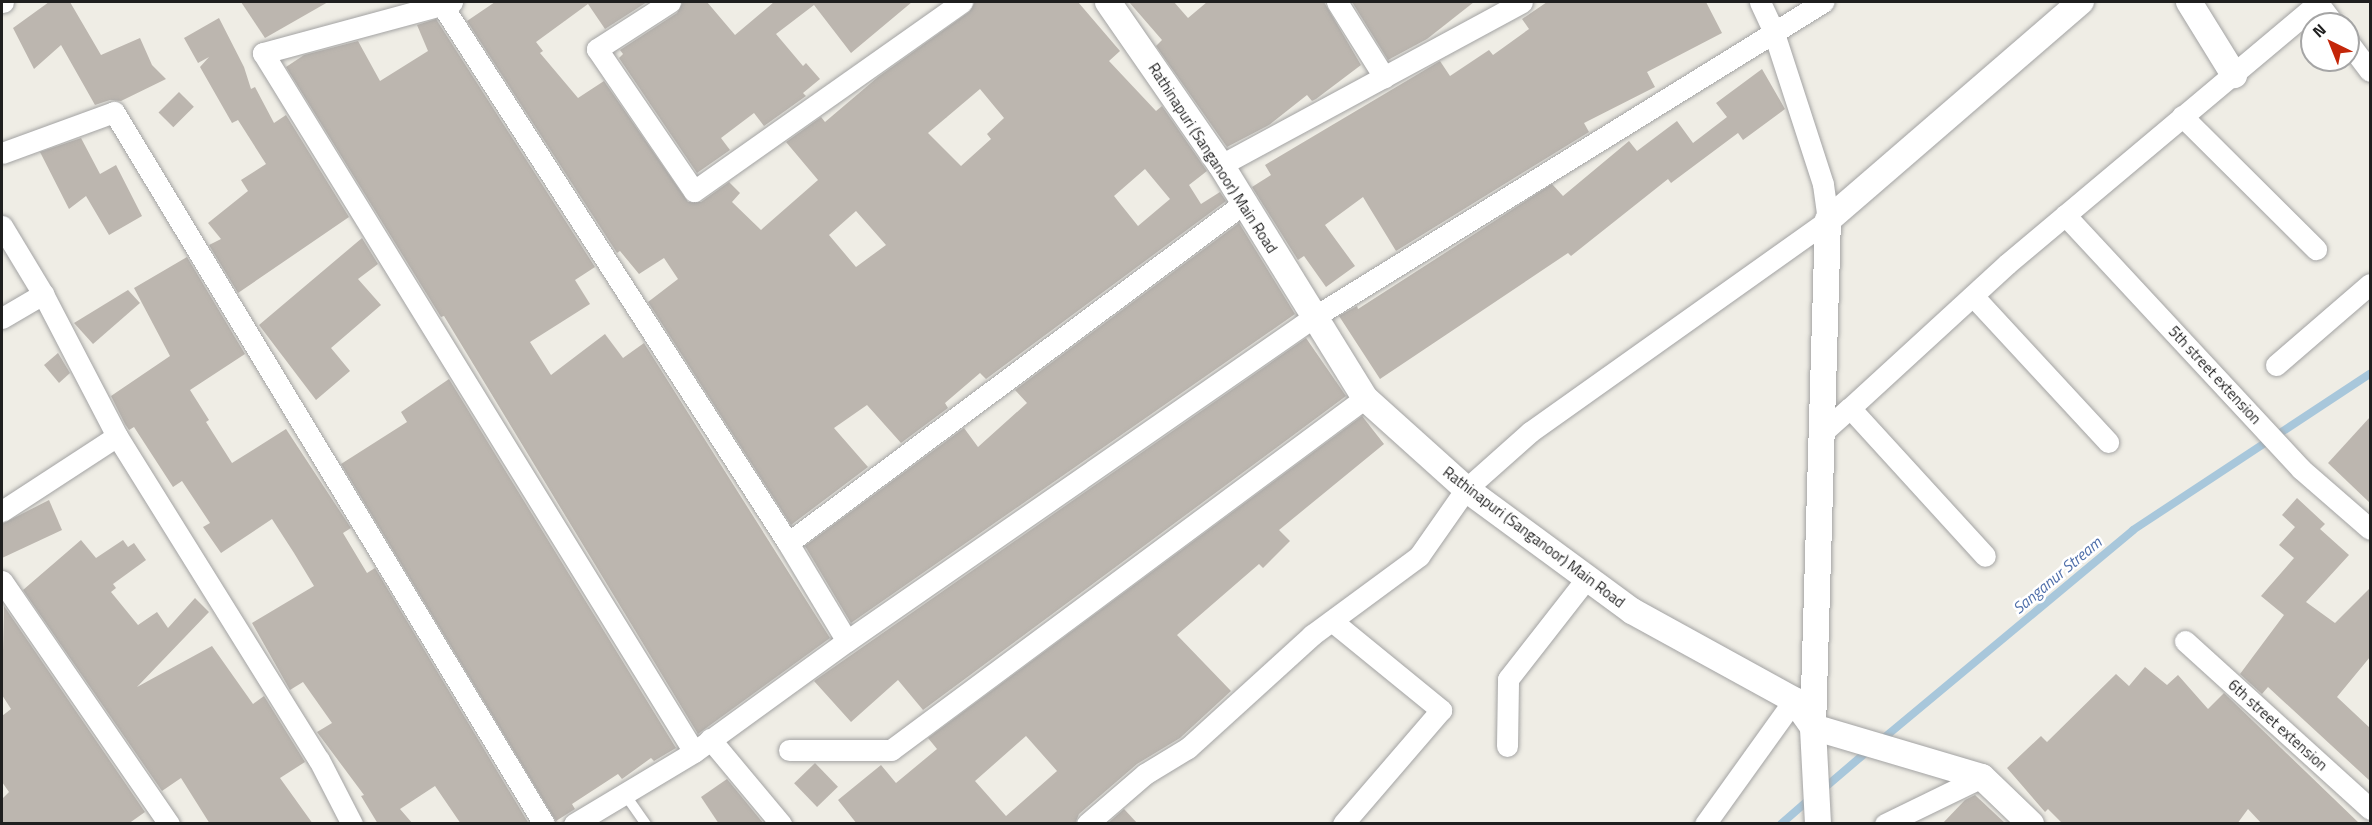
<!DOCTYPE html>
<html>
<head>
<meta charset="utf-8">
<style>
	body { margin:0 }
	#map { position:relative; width:2372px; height:825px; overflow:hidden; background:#efede5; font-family:"Titillium Web",sans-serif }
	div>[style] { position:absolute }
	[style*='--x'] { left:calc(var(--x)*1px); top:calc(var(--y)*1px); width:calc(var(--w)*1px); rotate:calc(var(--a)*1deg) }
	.stream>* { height:8px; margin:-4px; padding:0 4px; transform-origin:4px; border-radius:4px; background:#a8c7db }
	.building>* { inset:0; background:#bcb6af; transform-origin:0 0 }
	.roads { filter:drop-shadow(0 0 2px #a3a3a3) drop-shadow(0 0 2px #a3a3a3) }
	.service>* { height:10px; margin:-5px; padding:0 5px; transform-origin:5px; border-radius:5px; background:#fff }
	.minor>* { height:21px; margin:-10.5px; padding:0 10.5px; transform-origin:10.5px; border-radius:10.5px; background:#fff }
	.tertiary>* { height:26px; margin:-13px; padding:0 13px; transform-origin:13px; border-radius:13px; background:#fff }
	span { translate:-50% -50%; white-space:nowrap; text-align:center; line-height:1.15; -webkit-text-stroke:5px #fff; paint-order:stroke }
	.street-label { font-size:15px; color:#1f1f1f }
	.water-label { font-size:16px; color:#4f6faa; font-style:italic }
	.frame { position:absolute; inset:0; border:3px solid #1f1f1f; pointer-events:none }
	.north { position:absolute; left:2300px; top:12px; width:60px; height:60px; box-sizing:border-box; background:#fff; border:2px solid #a5a5a5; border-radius:50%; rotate:317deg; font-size:16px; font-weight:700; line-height:24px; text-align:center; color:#1f1f1f }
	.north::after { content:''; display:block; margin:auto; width:21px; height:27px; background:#c42609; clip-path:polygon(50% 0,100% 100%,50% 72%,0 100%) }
</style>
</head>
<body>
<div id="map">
	<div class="stream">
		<i style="--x:1879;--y:742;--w:331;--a:-39.8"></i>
		<i style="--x:2133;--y:530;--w:284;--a:-33.4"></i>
		<i style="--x:1822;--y:790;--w:63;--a:-40.5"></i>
		<i style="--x:1781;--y:824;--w:38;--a:-41"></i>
	</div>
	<div class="building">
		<i style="clip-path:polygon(49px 2px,70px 2px,101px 55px,140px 38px,152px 65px,166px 79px,121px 101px,110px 100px,95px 105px,61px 45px,34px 69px,13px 28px)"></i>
		<i style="clip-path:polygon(241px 2px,328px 2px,265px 38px)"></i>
		<i style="clip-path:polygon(evenodd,495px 2px,647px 2px,605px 29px,588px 4px,536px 42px,543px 51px,540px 53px,578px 98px,604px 81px,688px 202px,701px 202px,729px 182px,740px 193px,732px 202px,761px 230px,818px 180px,786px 142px,821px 117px,825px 122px,878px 77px,969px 12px,975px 2px,1078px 2px,1120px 51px,1109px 61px,1156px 111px,1162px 106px,1207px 171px,1189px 185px,1201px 204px,1220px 192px,1226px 201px,986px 379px,980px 373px,945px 403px,948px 408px,901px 443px,867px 405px,834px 428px,868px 467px,791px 525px,648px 302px,678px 279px,664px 258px,639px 274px,620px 251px,617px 253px,467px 21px,495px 2px,980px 89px,1004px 118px,987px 134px,991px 139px,961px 166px,928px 133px,980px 89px,495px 2px,1145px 169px,1170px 199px,1138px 226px,1114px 196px,1145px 169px,495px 2px,856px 211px,886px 245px,856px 267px,829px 235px,856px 211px)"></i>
		<i style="clip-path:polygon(683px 2px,707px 2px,735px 35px,774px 2px,912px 2px,851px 53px,814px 5px,776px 34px,803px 66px,806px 63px,820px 79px,803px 93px,806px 96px,764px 126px,754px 113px,721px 138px,730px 150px,697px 173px,619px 58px,623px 54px,620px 50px,677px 13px)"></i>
		<i style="clip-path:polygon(1129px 2px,1174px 2px,1188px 18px,1207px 2px,1324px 2px,1361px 65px,1316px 99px,1312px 101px,1307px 95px,1269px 125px,1227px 147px,1156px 46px,1162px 40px)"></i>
		<i style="clip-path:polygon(1352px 2px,1474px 2px,1427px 39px,1388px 60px)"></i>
		<i style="clip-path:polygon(1547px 2px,1706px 2px,1722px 33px,1647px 72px,1655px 87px,1584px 123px,1589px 132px,1396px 251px,1363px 197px,1325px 225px,1355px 266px,1326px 287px,1304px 256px,1298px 260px,1252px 187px,1271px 175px,1265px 165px,1440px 61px,1450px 76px,1489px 50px,1493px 55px,1529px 29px,1522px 19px)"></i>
		<i style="clip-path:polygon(219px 18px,244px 67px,251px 89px,255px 87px,274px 123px,286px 115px,349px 217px,238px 293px,209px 245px,221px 239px,208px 223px,248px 191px,241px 180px,266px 164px,238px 120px,232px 123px,200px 67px,209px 57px,198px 63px,184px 38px)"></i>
		<i style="clip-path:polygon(436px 19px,595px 267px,575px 280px,590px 304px,530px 342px,551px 375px,605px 334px,623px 358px,644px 343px,830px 638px,698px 734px,444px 316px,441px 317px,286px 67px,304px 55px,358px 41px,380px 81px,428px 51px,417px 25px)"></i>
		<i style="clip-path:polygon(1762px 69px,1785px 109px,1743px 140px,1738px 133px,1671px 183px,1668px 179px,1571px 256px,1568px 253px,1380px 379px,1339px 316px,1357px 306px,1358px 309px,1552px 184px,1563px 196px,1629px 141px,1637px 151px,1677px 121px,1693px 143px,1727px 117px,1716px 103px)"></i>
		<i style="left:179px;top:92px;width:21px;height:29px;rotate:45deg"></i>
		<i style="clip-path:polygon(81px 138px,100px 174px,116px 165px,142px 216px,109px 235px,86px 196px,69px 209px,40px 152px)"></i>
		<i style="clip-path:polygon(1239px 223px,1295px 314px,851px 623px,805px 546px,964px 428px,978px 447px,1027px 403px,1015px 390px)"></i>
		<i style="clip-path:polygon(362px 238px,378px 264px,358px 279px,381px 305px,331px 348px,350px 371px,316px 400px,259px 325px)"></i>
		<i style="clip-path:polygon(187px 257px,245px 354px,190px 390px,209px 420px,206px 422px,232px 463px,286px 429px,351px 528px,343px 533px,367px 573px,375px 568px,529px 824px,461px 824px,435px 786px,400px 809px,413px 824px,378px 824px,361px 796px,364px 795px,317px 732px,332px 723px,303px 682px,290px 690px,252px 623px,314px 586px,294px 553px,272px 519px,221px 553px,203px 527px,210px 523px,182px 481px,173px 487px,134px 427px,129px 430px,125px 424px,111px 396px,170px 356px,134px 288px)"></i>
		<i style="clip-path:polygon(128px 290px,140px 303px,93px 344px,74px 323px)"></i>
		<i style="clip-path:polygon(1306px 338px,1346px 396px,923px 710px,898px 680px,851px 722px,814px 681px)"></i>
		<i style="clip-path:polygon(58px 353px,70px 373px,59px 383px,44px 365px)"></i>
		<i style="clip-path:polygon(449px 379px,676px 748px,654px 761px,651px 758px,622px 779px,618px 774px,572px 804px,575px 809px,556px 821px,341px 464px,407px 422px,401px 412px)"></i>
		<i style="clip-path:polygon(evenodd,1362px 416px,1384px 444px,1279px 530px,1290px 541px,1263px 568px,1259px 564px,1177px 635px,1231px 691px,1180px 738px,1137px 764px,1079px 814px,1075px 824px,857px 824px,838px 800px,881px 765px,896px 783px,937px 749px,928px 738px,1362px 416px,1026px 736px,1057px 771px,1006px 816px,975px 781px,1026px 736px)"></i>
		<i style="clip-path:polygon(2370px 417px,2370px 503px,2328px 463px)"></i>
		<i style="clip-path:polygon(2297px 498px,2325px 524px,2320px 529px,2349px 555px,2306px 602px,2335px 623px,2370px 588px,2370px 657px,2337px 697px,2370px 728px,2370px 781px,2268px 687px,2262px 694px,2240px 674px,2284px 615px,2261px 596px,2294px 558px,2279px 545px,2295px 527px,2282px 515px)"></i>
		<i style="clip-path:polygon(49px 500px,62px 530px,2px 558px,2px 524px)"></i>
		<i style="clip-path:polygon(81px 540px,96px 558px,123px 540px,128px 547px,134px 543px,146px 560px,113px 584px,116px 588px,111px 592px,138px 625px,157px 612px,168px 628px,195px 598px,209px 612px,137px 687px,212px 646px,253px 704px,264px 696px,305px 762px,280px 778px,313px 824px,210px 824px,181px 778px,162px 791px,23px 590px)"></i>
		<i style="clip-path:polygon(4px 606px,145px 812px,128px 824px,2px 824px,2px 799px,9px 792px,2px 782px,2px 716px,11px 709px,2px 695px)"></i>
		<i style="clip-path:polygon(2145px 667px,2167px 685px,2178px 675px,2208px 709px,2224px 693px,2360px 824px,2262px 824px,2248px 809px,2237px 824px,2063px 824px,2048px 809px,2045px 812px,2007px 768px,2041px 736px,2047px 742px,2116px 674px,2129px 686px)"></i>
		<i style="left:815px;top:763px;width:33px;height:29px;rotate:46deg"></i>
		<i style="clip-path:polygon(727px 779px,764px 824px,719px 824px,701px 797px)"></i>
		<i style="clip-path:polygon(1975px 795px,2006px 824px,1942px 824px,1965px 800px)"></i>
		<i style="clip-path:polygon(1124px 809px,1138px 824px,1107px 824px)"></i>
	</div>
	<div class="roads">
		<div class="service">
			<i style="--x:624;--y:793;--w:38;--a:55"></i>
		</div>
		<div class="minor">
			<i style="--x:2;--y:2;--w:1;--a:0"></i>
			<i style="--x:452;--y:2;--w:196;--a:164.9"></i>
			<i style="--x:263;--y:53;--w:821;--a:58.34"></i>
			<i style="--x:670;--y:2;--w:87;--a:147.2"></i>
			<i style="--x:597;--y:49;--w:172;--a:55.7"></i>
			<i style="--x:694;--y:191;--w:328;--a:-35.2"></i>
			<i style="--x:1337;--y:2;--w:89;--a:57.9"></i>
			<i style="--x:442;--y:5;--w:640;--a:57.25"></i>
			<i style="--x:788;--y:543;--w:114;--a:59"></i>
			<i style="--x:2348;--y:42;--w:36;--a:53"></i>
			<i style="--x:2182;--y:116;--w:189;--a:44.8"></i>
			<i style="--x:2;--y:153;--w:119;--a:-20.1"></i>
			<i style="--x:114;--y:112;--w:832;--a:58.87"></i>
			<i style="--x:1221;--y:165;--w:342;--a:-28.4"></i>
			<i style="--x:2065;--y:215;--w:347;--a:47.1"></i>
			<i style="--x:2301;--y:469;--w:91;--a:41"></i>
			<i style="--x:2;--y:226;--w:79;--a:58.9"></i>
			<i style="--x:43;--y:294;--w:160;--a:62.5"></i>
			<i style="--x:117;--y:436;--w:382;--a:58.1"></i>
			<i style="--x:319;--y:760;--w:72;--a:62.7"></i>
			<i style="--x:1973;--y:296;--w:199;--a:47.2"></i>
			<i style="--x:2;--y:318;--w:48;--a:-30.3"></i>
			<i style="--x:2276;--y:365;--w:124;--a:-40.8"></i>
			<i style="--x:1850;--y:408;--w:213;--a:-42.5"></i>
			<i style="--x:2007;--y:264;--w:406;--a:-40"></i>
			<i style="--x:2318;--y:3;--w:26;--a:53"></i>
			<i style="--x:1823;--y:432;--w:36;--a:-42"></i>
			<i style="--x:1850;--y:408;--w:200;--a:47.6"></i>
			<i style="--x:2;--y:511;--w:137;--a:-33.1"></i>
			<i style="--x:788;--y:543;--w:569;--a:-36.71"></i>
			<i style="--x:2;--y:581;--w:295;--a:55.5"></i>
			<i style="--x:1332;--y:621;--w:141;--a:39.2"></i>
			<i style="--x:1441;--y:710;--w:150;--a:130.7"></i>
			<i style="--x:2185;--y:641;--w:250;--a:42.2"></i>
			<i style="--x:710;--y:739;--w:111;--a:50.1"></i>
			<i style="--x:1507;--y:746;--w:67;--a:-89.1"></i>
			<i style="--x:1508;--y:679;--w:128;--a:-52"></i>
			<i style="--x:789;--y:750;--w:102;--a:0"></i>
			<i style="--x:891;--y:750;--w:590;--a:-36.6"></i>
			<i style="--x:574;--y:824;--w:140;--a:-31"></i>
			<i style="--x:694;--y:752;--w:189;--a:-36"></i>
			<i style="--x:847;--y:641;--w:568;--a:-34.75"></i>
			<i style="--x:1314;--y:317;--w:599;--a:-31.75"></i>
			<i style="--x:1087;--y:824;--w:77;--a:-40.8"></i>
			<i style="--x:1145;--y:774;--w:50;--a:-31.2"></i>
			<i style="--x:1188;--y:748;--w:168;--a:-42.3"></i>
			<i style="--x:1312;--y:635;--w:133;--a:-36.4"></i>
			<i style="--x:1419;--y:556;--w:82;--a:-55"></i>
			<i style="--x:1466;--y:489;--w:86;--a:-41.7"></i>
			<i style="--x:1530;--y:432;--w:366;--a:-35.4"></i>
			<i style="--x:1828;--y:220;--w:36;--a:-98"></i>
			<i style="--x:1823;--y:184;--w:162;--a:-108"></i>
			<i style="--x:1773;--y:30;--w:31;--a:-115"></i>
			<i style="--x:1705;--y:824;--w:153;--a:-54.3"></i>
			<i style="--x:1885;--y:824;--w:108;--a:-25.9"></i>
		</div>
		<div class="tertiary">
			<i style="--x:1108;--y:2;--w:198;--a:55.3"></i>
			<i style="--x:1221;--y:165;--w:274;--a:58.3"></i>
			<i style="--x:1365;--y:398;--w:136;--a:42"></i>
			<i style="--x:1466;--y:489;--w:206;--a:36.3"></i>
			<i style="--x:1632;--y:611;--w:185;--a:28.8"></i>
			<i style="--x:1794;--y:700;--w:33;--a:55"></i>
			<i style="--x:1813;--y:727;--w:176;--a:16.5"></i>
			<i style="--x:1982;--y:777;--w:68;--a:43.8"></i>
			<i style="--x:2189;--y:2;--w:86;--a:58.3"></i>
			<i style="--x:1818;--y:824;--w:97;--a:-93"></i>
			<i style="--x:1813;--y:727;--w:507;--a:-88.31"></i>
			<i style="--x:1828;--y:220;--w:334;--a:-40.8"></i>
		</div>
	</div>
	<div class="street-label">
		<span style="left:1213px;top:158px;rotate:57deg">Rathinapuri (Sanganoor) Main Road</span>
		<span style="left:2215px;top:375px;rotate:47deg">5th street extension</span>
		<span style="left:1534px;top:537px;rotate:37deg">Rathinapuri (Sanganoor) Main Road</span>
		<span style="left:2278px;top:725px;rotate:42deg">6th street extension</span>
	</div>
	<div class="water-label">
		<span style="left:2057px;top:575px;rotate:-40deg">Sanganur Stream</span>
	</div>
	<div class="frame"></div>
	<div class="north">N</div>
</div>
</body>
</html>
